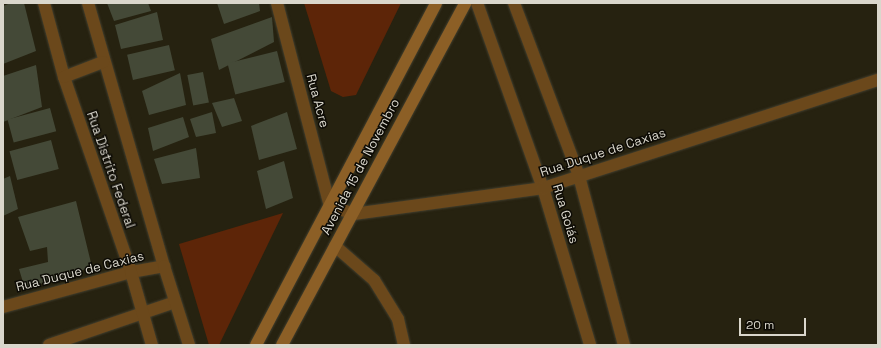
<!DOCTYPE html>
<html>
<head>
<meta charset="utf-8">
<style>
	body { margin:0 }
	#map { position:relative; width:881px; height:348px; overflow:hidden; background:#262210; font-family:"Space Grotesk",sans-serif }
	div>[style] { position:absolute }
	[style*='--x'] { left:calc(var(--x)*1px); top:calc(var(--y)*1px); width:calc(var(--w)*1px); rotate:calc(var(--a)*1deg) }
	.green>* { inset:0; background:#5d2508 }
	.building>* { inset:0; background:#444937; transform-origin:0 0 }
	.roads { filter:drop-shadow(0 0 1px #433f2e) drop-shadow(0 0 1px #433f2e) }
	.minor>* { height:12px; margin:-6px; padding:0 6px; transform-origin:6px; border-radius:6px; background:#6b481b }
	.tertiary>* { height:12px; margin:-6px; padding:0 6px; transform-origin:6px; border-radius:6px; background:#6b481b }
	.secondary>* { height:12px; margin:-6px; padding:0 6px; transform-origin:6px; border-radius:6px; background:#8c5f26 }
	span { translate:-50% -50%; white-space:nowrap; text-align:center; line-height:1.15; -webkit-text-stroke:3px #0d0b05; paint-order:stroke }
	.street-label { font-size:13px; color:#dad7cc }
	.frame { position:absolute; inset:0; border:4px solid #dad7cc; pointer-events:none }
	.scale { position:absolute; left:739px; top:318px; width:67px; height:18px; box-sizing:border-box; border:2px solid #dad7cc; border-top:0; padding-left:5px; font-size:12px; line-height:14px; white-space:nowrap; color:#dad7cc; -webkit-text-stroke:3px #0d0b05; paint-order:stroke }
</style>
</head>
<body>
<div id="map">
	<div class="green">
		<i style="clip-path:polygon(304px 3px,401px 3px,356px 95px,343px 97px,331px 91px)"></i>
		<i style="clip-path:polygon(283px 213px,219px 345px,209px 345px,179px 244px)"></i>
	</div>
	<div class="building">
		<i style="clip-path:polygon(11px 3px,24px 3px,36px 51px,3px 64px,3px 6px)"></i>
		<i style="clip-path:polygon(107px 3px,148px 3px,151px 11px,114px 21px)"></i>
		<i style="clip-path:polygon(217px 3px,259px 3px,260px 11px,224px 24px)"></i>
		<i style="clip-path:polygon(157px 12px,163px 40px,121px 49px,115px 25px)"></i>
		<i style="clip-path:polygon(272px 17px,274px 42px,219px 70px,211px 39px)"></i>
		<i style="left:169px;top:45px;width:26px;height:43px;rotate:77deg"></i>
		<i style="left:277px;top:51px;width:32px;height:51px;rotate:76deg"></i>
		<i style="clip-path:polygon(36px 65px,42px 107px,3px 122px,3px 76px)"></i>
		<i style="left:203px;top:72px;width:31px;height:16px;rotate:79deg"></i>
		<i style="clip-path:polygon(180px 73px,186px 105px,149px 115px,142px 91px)"></i>
		<i style="clip-path:polygon(234px 98px,242px 121px,222px 127px,212px 103px)"></i>
		<i style="left:50px;top:108px;width:24px;height:44px;rotate:75deg"></i>
		<i style="clip-path:polygon(212px 112px,216px 133px,196px 137px,190px 119px)"></i>
		<i style="clip-path:polygon(287px 112px,297px 149px,259px 160px,251px 126px)"></i>
		<i style="clip-path:polygon(183px 117px,189px 137px,153px 151px,148px 128px)"></i>
		<i style="left:51px;top:140px;width:30px;height:43px;rotate:75deg"></i>
		<i style="clip-path:polygon(196px 148px,200px 178px,162px 184px,154px 159px)"></i>
		<i style="clip-path:polygon(284px 161px,293px 198px,266px 209px,257px 171px)"></i>
		<i style="clip-path:polygon(10px 176px,18px 209px,3px 216px,3px 179px)"></i>
		<i style="clip-path:polygon(76px 201px,92px 267px,25px 289px,19px 269px,48px 262px,47px 247px,30px 251px,18px 217px)"></i>
	</div>
	<div class="roads">
		<div class="minor">
			<i style="--x:277;--y:3;--w:210;--a:75.4"></i>
			<i style="--x:477;--y:3;--w:196;--a:70.4"></i>
			<i style="--x:543;--y:188;--w:164;--a:73.3"></i>
			<i style="--x:514;--y:3;--w:185;--a:69.4"></i>
			<i style="--x:579;--y:176;--w:175;--a:75.1"></i>
			<i style="--x:335;--y:246;--w:52;--a:41.1"></i>
			<i style="--x:374;--y:280;--w:46;--a:58.4"></i>
			<i style="--x:398;--y:319;--w:27;--a:77"></i>
			<i style="--x:3;--y:307;--w:133;--a:-15.3"></i>
			<i style="--x:131;--y:272;--w:34;--a:-10"></i>
			<i style="--x:49;--y:345;--w:133;--a:-18.8"></i>
		</div>
		<div class="tertiary">
			<i style="--x:44;--y:3;--w:77;--a:74.9"></i>
			<i style="--x:64;--y:77;--w:206;--a:71"></i>
			<i style="--x:131;--y:272;--w:76;--a:74"></i>
			<i style="--x:88;--y:3;--w:274;--a:73.9"></i>
			<i style="--x:164;--y:266;--w:83;--a:72.4"></i>
			<i style="--x:64;--y:77;--w:42;--a:-21"></i>
			<i style="--x:330;--y:206;--w:25;--a:18"></i>
			<i style="--x:354;--y:214;--w:191;--a:-7.8"></i>
			<i style="--x:543;--y:188;--w:352;--a:-17.9"></i>
		</div>
		<div class="secondary">
			<i style="--x:256;--y:345;--w:386;--a:-62.2"></i>
			<i style="--x:282;--y:345;--w:388;--a:-61.8"></i>
		</div>
	</div>
	<div class="street-label">
		<span style="left:317px;top:101px;rotate:75deg">Rua Acre</span>
		<span style="left:603px;top:153px;rotate:-18deg">Rua Duque de Caxias</span>
		<span style="left:361px;top:167px;rotate:-62deg">Avenida 15 de Novembro</span>
		<span style="left:110px;top:170px;rotate:71deg">Rua Distrito Federal</span>
		<span style="left:565px;top:214px;rotate:73deg">Rua Goiás</span>
		<span style="left:80px;top:272px;rotate:-14deg">Rua Duque de Caxias</span>
	</div>
	<div class="frame"></div>
	<div class="scale">20 m</div>
</div>
</body>
</html>
